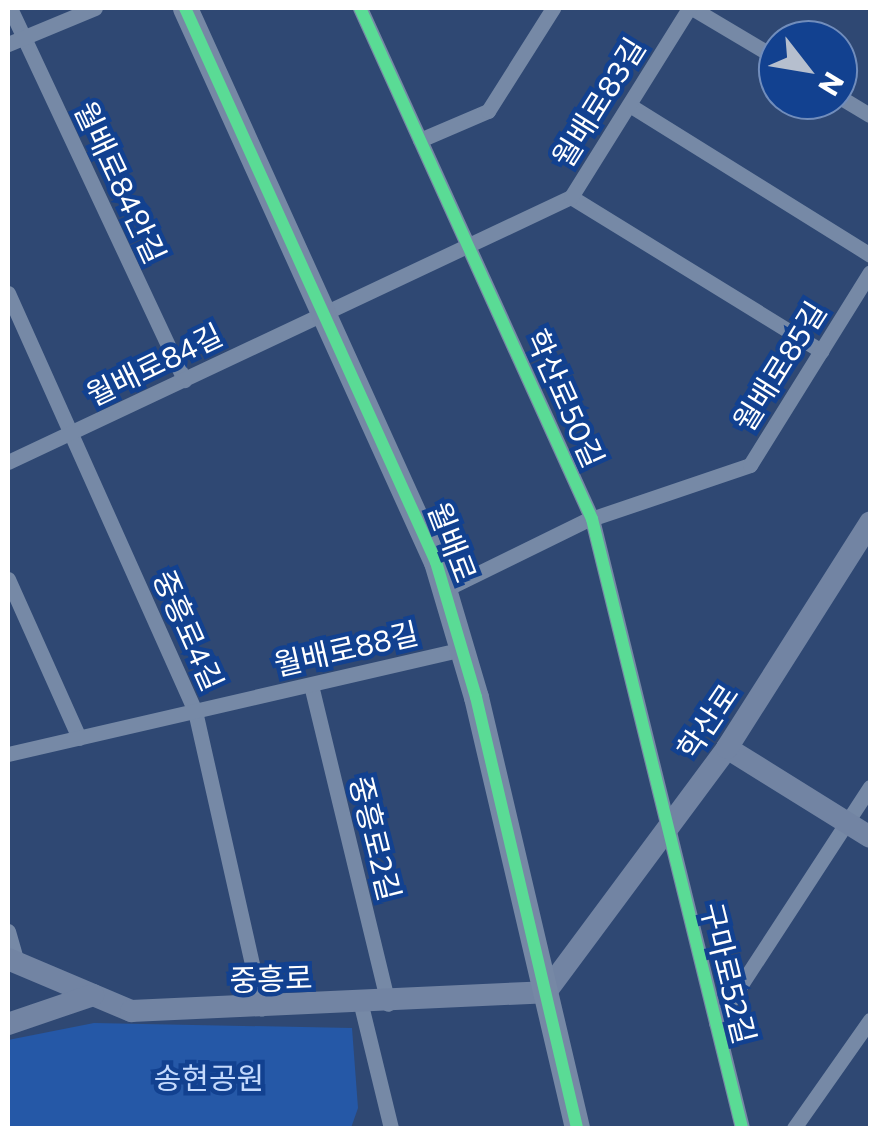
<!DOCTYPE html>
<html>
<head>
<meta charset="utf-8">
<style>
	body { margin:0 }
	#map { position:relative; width:878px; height:1136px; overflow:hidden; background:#2f4873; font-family:Commissioner,"Noto Sans KR",sans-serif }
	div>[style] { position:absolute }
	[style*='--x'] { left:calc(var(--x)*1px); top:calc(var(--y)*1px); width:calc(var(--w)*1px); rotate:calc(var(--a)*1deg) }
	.green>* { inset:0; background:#2558a7 }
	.street>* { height:15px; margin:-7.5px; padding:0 7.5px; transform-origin:7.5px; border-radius:7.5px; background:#7689a6 }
	.secondary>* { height:22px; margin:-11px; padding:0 11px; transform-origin:11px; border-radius:11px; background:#7284a3 }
	.primary>* { height:25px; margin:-12.5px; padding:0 12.5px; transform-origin:12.5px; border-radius:12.5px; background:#7688a5 }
	.cycleway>* { height:12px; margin:-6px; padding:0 6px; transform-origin:6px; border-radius:6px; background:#5adb95 }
	span { translate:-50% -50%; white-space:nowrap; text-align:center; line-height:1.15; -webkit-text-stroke:9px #124190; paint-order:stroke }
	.street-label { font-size:30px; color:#fff }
	.park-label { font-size:30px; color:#c4dafd }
	.frame { position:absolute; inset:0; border:10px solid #fff; pointer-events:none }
	.north { position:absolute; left:758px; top:20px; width:100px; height:100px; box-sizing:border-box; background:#124190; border:2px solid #718dbc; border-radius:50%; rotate:121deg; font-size:28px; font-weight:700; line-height:40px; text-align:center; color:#fff }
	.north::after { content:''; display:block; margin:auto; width:35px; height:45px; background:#b6bfce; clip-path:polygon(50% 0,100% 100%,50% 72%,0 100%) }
</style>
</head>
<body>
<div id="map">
	<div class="green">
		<i style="clip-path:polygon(94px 1023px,352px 1028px,358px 1108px,351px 1128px,8px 1128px,8px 1040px)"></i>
	</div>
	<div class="street">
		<i style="--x:10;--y:8;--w:411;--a:64.9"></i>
		<i style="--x:360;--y:8;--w:561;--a:65.58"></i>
		<i style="--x:592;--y:519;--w:627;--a:76.16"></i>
		<i style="--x:692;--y:8;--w:100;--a:30.7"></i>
		<i style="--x:8;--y:44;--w:94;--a:-22.5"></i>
		<i style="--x:838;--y:96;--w:37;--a:31"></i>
		<i style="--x:631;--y:106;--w:282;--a:31.9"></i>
		<i style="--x:420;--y:140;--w:74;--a:-23.1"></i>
		<i style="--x:488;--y:111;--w:122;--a:-57.7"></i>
		<i style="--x:571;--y:197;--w:294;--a:31.6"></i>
		<i style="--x:8;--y:293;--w:458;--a:65.9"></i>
		<i style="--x:195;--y:711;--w:305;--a:77.3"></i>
		<i style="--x:8;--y:462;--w:622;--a:-25.21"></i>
		<i style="--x:571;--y:197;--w:223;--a:-58"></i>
		<i style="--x:8;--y:579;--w:174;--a:65.9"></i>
		<i style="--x:446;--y:589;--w:155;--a:-26.1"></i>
		<i style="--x:585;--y:521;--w:174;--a:-18.7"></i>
		<i style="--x:750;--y:465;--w:227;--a:-58.1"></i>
		<i style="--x:311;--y:685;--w:328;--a:76.4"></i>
		<i style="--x:8;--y:754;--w:468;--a:-13"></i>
		<i style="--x:8;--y:931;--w:33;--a:74"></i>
		<i style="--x:361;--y:1005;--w:127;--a:76.3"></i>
		<i style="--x:716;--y:1023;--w:282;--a:-56.9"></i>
		<i style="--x:794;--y:1128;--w:132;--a:-54.9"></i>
	</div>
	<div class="secondary">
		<i style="--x:727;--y:748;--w:168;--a:31.9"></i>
		<i style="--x:8;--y:959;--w:134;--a:22.9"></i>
		<i style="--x:131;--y:1011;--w:415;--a:-2.6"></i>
		<i style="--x:546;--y:992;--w:304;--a:-53.4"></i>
		<i style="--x:727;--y:748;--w:267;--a:-57.6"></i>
		<i style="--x:8;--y:1024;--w:90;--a:-18.8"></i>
	</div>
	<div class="primary">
		<i style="--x:185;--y:8;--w:608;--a:65.63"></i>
		<i style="--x:436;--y:562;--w:141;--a:73.5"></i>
		<i style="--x:476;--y:697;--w:443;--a:76.8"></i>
	</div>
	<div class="cycleway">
		<i style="--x:185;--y:8;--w:608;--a:65.63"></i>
		<i style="--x:436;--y:562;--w:141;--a:73.5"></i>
		<i style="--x:476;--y:697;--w:443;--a:76.8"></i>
		<i style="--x:360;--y:8;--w:561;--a:65.58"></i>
		<i style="--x:592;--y:519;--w:627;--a:76.16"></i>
	</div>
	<div class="street-label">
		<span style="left:598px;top:102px;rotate:-58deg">월배로83길</span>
		<span style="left:121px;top:182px;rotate:65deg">월배로84안길</span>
		<span style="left:154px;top:364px;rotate:-26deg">월배로84길</span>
		<span style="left:779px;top:366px;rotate:-58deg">월배로85길</span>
		<span style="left:566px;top:398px;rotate:66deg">학산로50길</span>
		<span style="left:453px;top:542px;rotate:69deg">월배로</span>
		<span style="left:189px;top:630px;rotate:66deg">중흥로4길</span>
		<span style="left:346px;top:648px;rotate:-13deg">월배로88길</span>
		<span style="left:707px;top:721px;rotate:-56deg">학산로</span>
		<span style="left:376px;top:838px;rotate:76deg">중흥로2길</span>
		<span style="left:729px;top:973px;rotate:76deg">구마로52길</span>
		<span style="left:271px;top:978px;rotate:-2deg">중흥로</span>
	</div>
	<div class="park-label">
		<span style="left:209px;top:1077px">송현공원</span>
	</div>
	<div class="frame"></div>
	<div class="north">N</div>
</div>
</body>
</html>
